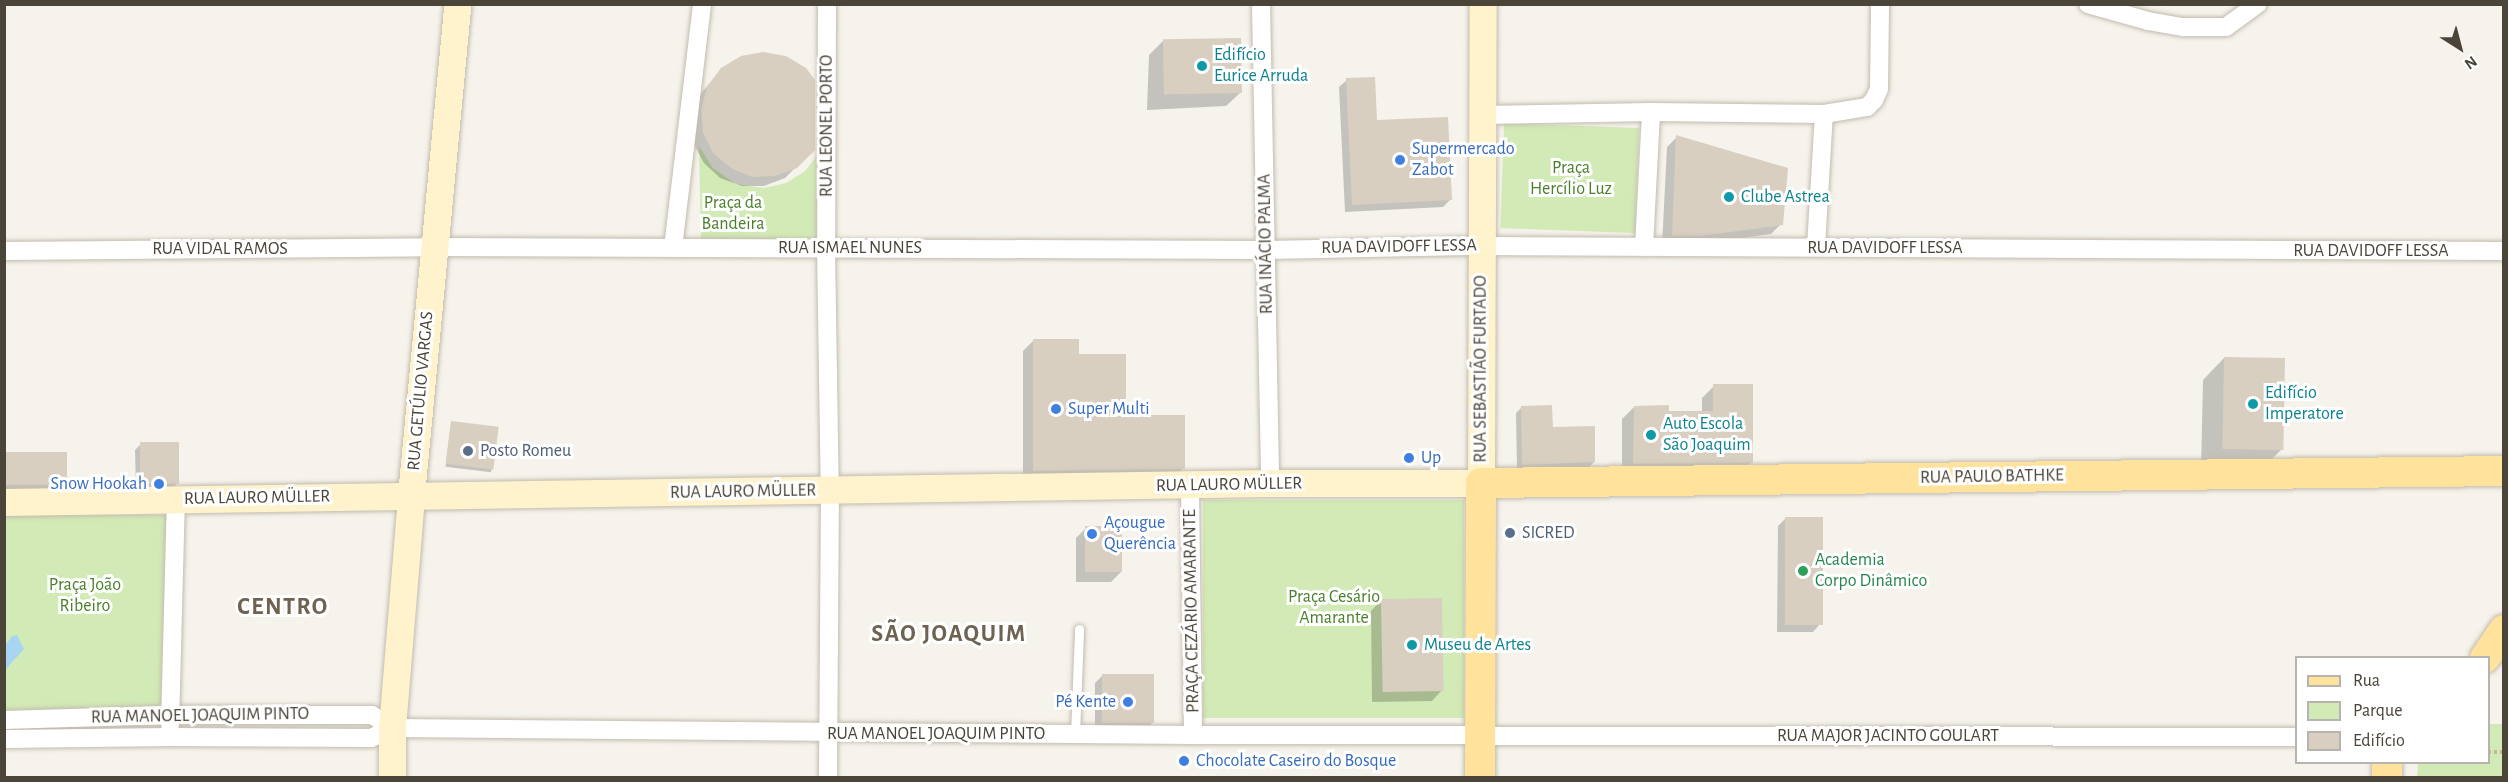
<!DOCTYPE html>
<html>
<head>
<meta charset="utf-8">
<style>
	body { margin:0 }
	#map { position:relative; width:2508px; height:782px; overflow:hidden; background:#f6f3ec; font-family:"Alegreya Sans",sans-serif }
	div>[style] { position:absolute }
	[style*='--x'] { left:calc(var(--x)*1px); top:calc(var(--y)*1px); width:calc(var(--w)*1px); rotate:calc(var(--a)*1deg) }
	.green>* { inset:0; background:#d2eab5; transform-origin:0 0 }
	.water>* { inset:0; background:#a9d4f2 }
	.shadow>* { inset:0; background:#0003; transform-origin:0 0 }
	.building>* { inset:0; background:#d8cfc1; transform-origin:0 0 }
	.path>* { height:4px; margin-top:-2px; transform-origin:0; background:repeating-linear-gradient(90deg,#c4b79f 0 3px,transparent 0 6px) }
	.roads { filter:drop-shadow(0 0 2px #c2bbae) drop-shadow(0 0 2px #c2bbae) }
	.lane>* { height:9px; margin:-4.5px; padding:0 4.5px; transform-origin:4.5px; border-radius:4.5px; background:#fff }
	.street>* { height:18px; margin:-9px; padding:0 9px; transform-origin:9px; border-radius:9px; background:#fff }
	.secondary>* { height:27px; margin:-13.5px; padding:0 13.5px; transform-origin:13.5px; border-radius:13.5px; background:#fff3cd }
	.primary>* { height:30px; margin:-15px; padding:0 15px; transform-origin:15px; border-radius:15px; background:#ffe39c }
	.dots>* { width:16px; height:16px; translate:-50% -50%; box-sizing:border-box; border:3px solid #fff; border-radius:50% }
	span { translate:-50% -50%; white-space:nowrap; text-align:center; line-height:1.15; -webkit-text-stroke:6px #fff; paint-order:stroke }
	.culture-label { font-size:18px; color:#0d838f }
	.left { translate:0 -50%; text-align:left }
	.street-label { font-size:18px; color:#4b4439 }
	.shop-label { font-size:18px; color:#366cbe }
	.right { translate:-100% -50%; text-align:right }
	.park-label { font-size:18px; color:#4a7f2a }
	.service-label { font-size:18px; color:#4e5e75 }
	.leisure-label { font-size:18px; color:#27864d }
	.district-label { font-size:24px; color:#6e6250; font-weight:700; letter-spacing:1.5px }
	.frame { position:absolute; inset:0; border:6px solid #4b4439; pointer-events:none }
	.legend { position:absolute; left:2295px; top:656px; width:195px; height:108px; box-sizing:border-box; background:#fff; border:2px solid #b7b4b0; margin:0; padding:8px 10px; list-style:none; font-size:18px; color:#4b4439 }
	.legend li { display:flex; align-items:center; gap:12px; height:30px }
	.legend b { width:30px; border:2px solid #b7b4b0 }
	.north { position:absolute; left:2430px; top:18px; width:60px; height:60px; -webkit-text-stroke:4px #fff; paint-order:stroke; rotate:144deg; font-size:16px; font-weight:700; line-height:24px; text-align:center; color:#4b4439 }
	.north::after { content:''; display:block; margin:auto; width:21px; height:27px; background:#4b4439; clip-path:polygon(50% 0,100% 100%,50% 72%,0 100%) }
</style>
</head>
<body>
<div id="map">
	<div class="green">
		<i style="left:1639px;top:128px;width:105px;height:135px;rotate:92deg"></i>
		<i style="clip-path:polygon(699px 146px,713px 168px,736px 184px,764px 188px,786px 183px,805px 171px,820px 152px,819px 244px,701px 245px)"></i>
		<i style="left:1464px;top:500px;width:218px;height:261px;rotate:90deg"></i>
		<i style="left:4px;top:515px;width:163px;height:199px"></i>
		<i style="clip-path:polygon(2489px 724px,2503px 724px,2503px 777px,2417px 777px,2418px 763px,2488px 762px)"></i>
	</div>
	<div class="water">
		<i style="clip-path:polygon(17px 635px,24px 649px,5px 670px,5px 646px,12px 636px)"></i>
	</div>
	<div class="shadow">
		<i style="clip-path:polygon(1163px 41px,1241px 92px,1226px 106px,1147px 110px,1149px 55px)"></i>
		<i style="clip-path:polygon(722px 69px,814px 149px,785px 178px,764px 186px,742px 186px,720px 178px,704px 163px,693px 143px,697px 98px)"></i>
		<i style="clip-path:polygon(1347px 80px,1376px 122px,1450px 200px,1443px 207px,1345px 212px,1339px 87px)"></i>
		<i style="clip-path:polygon(1677px 137px,1781px 224px,1771px 234px,1689px 245px,1662px 245px,1667px 147px)"></i>
		<i style="clip-path:polygon(1034px 340px,1077px 355px,1124px 417px,1183px 468px,1173px 479px,1023px 481px,1023px 351px)"></i>
		<i style="clip-path:polygon(2224px 358px,2281px 450px,2260px 471px,2201px 470px,2203px 380px)"></i>
		<i style="clip-path:polygon(1714px 386px,1752px 462px,1739px 474px,1622px 476px,1622px 419px,1634px 407px,1668px 413px,1702px 413px,1702px 398px)"></i>
		<i style="clip-path:polygon(1521px 408px,1552px 428px,1594px 462px,1589px 467px,1517px 469px,1516px 413px)"></i>
		<i style="left:451px;top:422px;width:46px;height:45px;rotate:7deg"></i>
		<i style="clip-path:polygon(140px 445px,177px 483px,173px 488px,136px 488px,135px 450px)"></i>
		<i style="clip-path:polygon(4px 455px,66px 485px,55px 495px,4px 496px)"></i>
		<i style="clip-path:polygon(1785px 519px,1820px 624px,1813px 632px,1777px 632px,1778px 526px)"></i>
		<i style="clip-path:polygon(1086px 528px,1121px 572px,1111px 582px,1076px 582px,1076px 538px)"></i>
		<i style="clip-path:polygon(1381px 600px,1442px 690px,1432px 701px,1372px 702px,1371px 611px)"></i>
		<i style="clip-path:polygon(1103px 675px,1152px 723px,1145px 730px,1095px 730px,1095px 683px)"></i>
		<i style="clip-path:polygon(1443px 776px,1443px 778px,1377px 778px)"></i>
	</div>
	<div class="building">
		<i style="left:1241px;top:38px;width:55px;height:78px;rotate:89deg"></i>
		<i style="clip-path:polygon(763px 52px,786px 56px,806px 68px,815px 80px,815px 150px,797px 168px,775px 176px,752px 177px,731px 168px,713px 153px,703px 132px,701px 109px,707px 87px,721px 68px,741px 56px)"></i>
		<i style="clip-path:polygon(1375px 77px,1377px 120px,1448px 117px,1452px 200px,1352px 205px,1346px 78px)"></i>
		<i style="clip-path:polygon(1676px 135px,1788px 168px,1783px 225px,1700px 236px,1672px 236px)"></i>
		<i style="clip-path:polygon(1033px 339px,1079px 339px,1079px 354px,1126px 354px,1126px 415px,1185px 415px,1185px 469px,1033px 471px)"></i>
		<i style="left:2224px;top:357px;width:61px;height:92px;rotate:1deg"></i>
		<i style="clip-path:polygon(1713px 384px,1753px 384px,1753px 463px,1633px 464px,1634px 406px,1669px 405px,1669px 411px,1713px 411px)"></i>
		<i style="clip-path:polygon(1552px 405px,1553px 427px,1595px 426px,1595px 462px,1522px 465px,1521px 406px)"></i>
		<i style="left:451px;top:421px;width:48px;height:43px;rotate:7deg"></i>
		<i style="left:179px;top:442px;width:42px;height:39px;rotate:90deg"></i>
		<i style="left:67px;top:452px;width:33px;height:63px;rotate:90deg"></i>
		<i style="left:1785px;top:517px;width:38px;height:108px"></i>
		<i style="left:1085px;top:526px;width:37px;height:46px"></i>
		<i style="left:1442px;top:598px;width:93px;height:61px;rotate:89deg"></i>
		<i style="left:1102px;top:674px;width:52px;height:49px"></i>
	</div>
	<div class="path">
		<i style="--x:2488;--y:752;--w:16;--a:0"></i>
	</div>
	<div class="roads">
		<div class="lane">
			<i style="--x:1075;--y:735;--w:106;--a:-87.8"></i>
		</div>
		<div class="street">
			<i style="--x:827;--y:4;--w:244;--a:90.2"></i>
			<i style="--x:826;--y:248;--w:243;--a:89.1"></i>
			<i style="--x:830;--y:491;--w:287;--a:90.4"></i>
			<i style="--x:1261;--y:4;--w:479;--a:88.9"></i>
			<i style="--x:2088;--y:4;--w:62;--a:15.8"></i>
			<i style="--x:2148;--y:21;--w:36;--a:10"></i>
			<i style="--x:2183;--y:27;--w:43;--a:0"></i>
			<i style="--x:2226;--y:27;--w:39;--a:-36"></i>
			<i style="--x:1484;--y:115;--w:167;--a:-1"></i>
			<i style="--x:1651;--y:112;--w:173;--a:0.7"></i>
			<i style="--x:1644;--y:247;--w:135;--a:-87"></i>
			<i style="--x:1816;--y:247;--w:133;--a:-86.6"></i>
			<i style="--x:1824;--y:114;--w:44;--a:-9.2"></i>
			<i style="--x:1867;--y:107;--w:10;--a:-45"></i>
			<i style="--x:1874;--y:100;--w:12;--a:-66"></i>
			<i style="--x:1879;--y:89;--w:85;--a:-89.3"></i>
			<i style="--x:673;--y:248;--w:246;--a:-83.2"></i>
			<i style="--x:4;--y:251;--w:431;--a:-0.5"></i>
			<i style="--x:435;--y:247;--w:831;--a:0.21"></i>
			<i style="--x:1266;--y:250;--w:216;--a:-1.1"></i>
			<i style="--x:1482;--y:246;--w:1022;--a:0.28"></i>
			<i style="--x:1190;--y:486;--w:249;--a:89.3"></i>
			<i style="--x:4;--y:720;--w:166;--a:-1.7"></i>
			<i style="--x:170;--y:715;--w:202;--a:0"></i>
			<i style="--x:372;--y:715;--w:24;--a:33"></i>
			<i style="--x:170;--y:725;--w:226;--a:-88.5"></i>
			<i style="--x:4;--y:739;--w:166;--a:-0.7"></i>
			<i style="--x:170;--y:737;--w:201;--a:0.3"></i>
			<i style="--x:371;--y:738;--w:23;--a:-25"></i>
			<i style="--x:392;--y:728;--w:801;--a:0.5"></i>
			<i style="--x:1193;--y:735;--w:1103;--a:0.1"></i>
		</div>
		<div class="secondary">
			<i style="--x:4;--y:502;--w:1266;--a:-0.86"></i>
			<i style="--x:1270;--y:483;--w:211;--a:0"></i>
			<i style="--x:1481;--y:483;--w:479;--a:-89.8"></i>
			<i style="--x:392;--y:778;--w:50;--a:-90"></i>
			<i style="--x:392;--y:728;--w:234;--a:-85.3"></i>
			<i style="--x:411;--y:495;--w:493;--a:-84.6"></i>
		</div>
		<div class="primary">
			<i style="--x:2485;--y:658;--w:34;--a:-56"></i>
			<i style="--x:1480;--y:778;--w:295;--a:-89.8"></i>
			<i style="--x:1481;--y:483;--w:1023;--a:-0.67"></i>
			<i style="--x:2387;--y:778;--w:16;--a:-90"></i>
		</div>
	</div>
	<div class="dots">
		<i style="left:1202px;top:66px;background:#0f9aa8"></i>
		<i style="left:1400px;top:160px;background:#3f7fe0"></i>
		<i style="left:1729px;top:197px;background:#0f9aa8"></i>
		<i style="left:2253px;top:404px;background:#0f9aa8"></i>
		<i style="left:1056px;top:409px;background:#3f7fe0"></i>
		<i style="left:1651px;top:435px;background:#0f9aa8"></i>
		<i style="left:468px;top:451px;background:#5c6f8a"></i>
		<i style="left:1409px;top:458px;background:#3f7fe0"></i>
		<i style="left:159px;top:484px;background:#3f7fe0"></i>
		<i style="left:1510px;top:533px;background:#5c6f8a"></i>
		<i style="left:1092px;top:534px;background:#3f7fe0"></i>
		<i style="left:1803px;top:571px;background:#2e9e5b"></i>
		<i style="left:1412px;top:645px;background:#0f9aa8"></i>
		<i style="left:1128px;top:702px;background:#3f7fe0"></i>
		<i style="left:1184px;top:761px;background:#3f7fe0"></i>
	</div>
	<div class="culture-label">
		<span class="left" style="left:1214px;top:66px">Edifício<br>Eurice Arruda</span>
		<span class="left" style="left:1741px;top:197px">Clube Astrea</span>
		<span class="left" style="left:2265px;top:404px">Edifício<br>Imperatore</span>
		<span class="left" style="left:1663px;top:435px">Auto Escola<br>São Joaquim</span>
		<span class="left" style="left:1424px;top:645px">Museu de Artes</span>
	</div>
	<div class="street-label">
		<span style="left:827px;top:126px;rotate:-90deg">RUA LEONEL PORTO</span>
		<span style="left:1266px;top:244px;rotate:-91deg">RUA INÁCIO PALMA</span>
		<span style="left:1399px;top:247px;rotate:-1deg">RUA DAVIDOFF LESSA</span>
		<span style="left:850px;top:248px">RUA ISMAEL NUNES</span>
		<span style="left:1885px;top:248px">RUA DAVIDOFF LESSA</span>
		<span style="left:220px;top:249px">RUA VIDAL RAMOS</span>
		<span style="left:2371px;top:251px">RUA DAVIDOFF LESSA</span>
		<span style="left:1481px;top:369px;rotate:-90deg">RUA SEBASTIÃO FURTADO</span>
		<span style="left:421px;top:391px;rotate:-85deg">RUA GETÚLIO VARGAS</span>
		<span style="left:1992px;top:477px;rotate:-1deg">RUA PAULO BATHKE</span>
		<span style="left:1229px;top:485px;rotate:-1deg">RUA LAURO MÜLLER</span>
		<span style="left:743px;top:492px;rotate:-1deg">RUA LAURO MÜLLER</span>
		<span style="left:257px;top:498px;rotate:-1deg">RUA LAURO MÜLLER</span>
		<span style="left:1192px;top:611px;rotate:-91deg">PRAÇA CEZÁRIO AMARANTE</span>
		<span style="left:200px;top:716px;rotate:-1deg">RUA MANOEL JOAQUIM PINTO</span>
		<span style="left:936px;top:734px">RUA MANOEL JOAQUIM PINTO</span>
		<span style="left:1888px;top:736px">RUA MAJOR JACINTO GOULART</span>
	</div>
	<div class="shop-label">
		<span class="left" style="left:1412px;top:160px">Supermercado<br>Zabot</span>
		<span class="left" style="left:1068px;top:409px">Super Multi</span>
		<span class="left" style="left:1421px;top:458px">Up</span>
		<span class="right" style="left:147px;top:484px">Snow Hookah</span>
		<span class="left" style="left:1104px;top:534px">Açougue<br>Querência</span>
		<span class="right" style="left:1116px;top:702px">Pé Kente</span>
		<span class="left" style="left:1196px;top:761px">Chocolate Caseiro do Bosque</span>
	</div>
	<div class="park-label">
		<span style="left:1571px;top:179px">Praça<br>Hercílio Luz</span>
		<span style="left:733px;top:214px">Praça da<br>Bandeira</span>
		<span style="left:85px;top:596px">Praça João<br>Ribeiro</span>
		<span style="left:1334px;top:608px">Praça Cesário<br>Amarante</span>
	</div>
	<div class="service-label">
		<span class="left" style="left:480px;top:451px">Posto Romeu</span>
		<span class="left" style="left:1522px;top:533px">SICRED</span>
	</div>
	<div class="leisure-label">
		<span class="left" style="left:1815px;top:571px">Academia<br>Corpo Dinâmico</span>
	</div>
	<div class="district-label">
		<span style="left:283px;top:608px">CENTRO</span>
		<span style="left:949px;top:635px">SÃO JOAQUIM</span>
	</div>
	<div class="frame"></div>
	<ul class="legend">
	<li><b style="height:8px;background:#ffe39c"></b>Rua</li>
	<li><b style="height:16px;background:#d2eab5"></b>Parque</li>
	<li><b style="height:16px;background:#d8cfc1"></b>Edifício</li>
	</ul>
	<div class="north">N</div>
</div>
</body>
</html>
